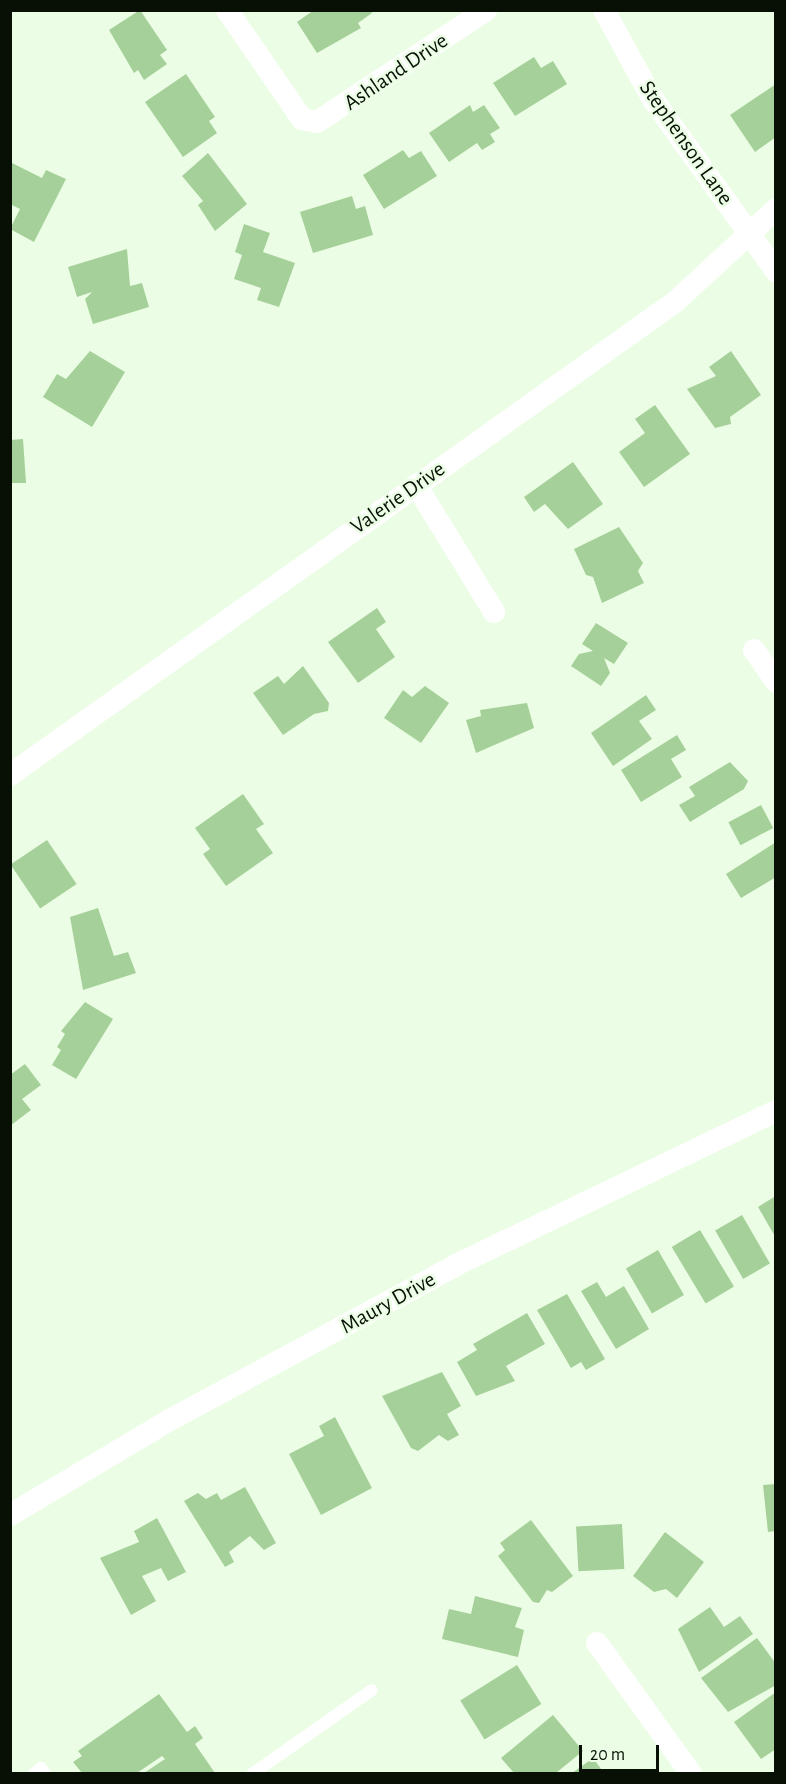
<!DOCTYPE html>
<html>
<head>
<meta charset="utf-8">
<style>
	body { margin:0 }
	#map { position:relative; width:786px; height:1784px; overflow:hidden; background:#ebfee5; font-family:"Alegreya Sans",sans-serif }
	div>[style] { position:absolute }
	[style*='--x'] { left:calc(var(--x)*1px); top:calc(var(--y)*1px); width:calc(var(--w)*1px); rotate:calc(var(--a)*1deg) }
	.building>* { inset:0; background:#a6d099; transform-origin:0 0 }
	.lane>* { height:12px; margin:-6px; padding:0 6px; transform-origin:6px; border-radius:6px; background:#fff }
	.street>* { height:22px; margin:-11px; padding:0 11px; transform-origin:11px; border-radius:11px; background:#fff }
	span { translate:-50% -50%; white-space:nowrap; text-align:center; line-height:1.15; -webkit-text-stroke:5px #ebfee5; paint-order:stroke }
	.street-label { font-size:22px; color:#081006 }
	.frame { position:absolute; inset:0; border:12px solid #081006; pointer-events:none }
	.scale { position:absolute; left:579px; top:1745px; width:80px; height:27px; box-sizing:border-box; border:3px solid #081006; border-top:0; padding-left:8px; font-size:18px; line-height:21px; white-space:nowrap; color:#081006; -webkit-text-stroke:4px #ebfee5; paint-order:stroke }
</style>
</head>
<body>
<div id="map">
	<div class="building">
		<i style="clip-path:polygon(140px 10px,167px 50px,160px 55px,167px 64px,144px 80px,138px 70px,134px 73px,109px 30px)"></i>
		<i style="clip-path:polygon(314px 10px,371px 10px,372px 13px,358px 23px,361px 28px,317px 53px,297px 22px)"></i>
		<i style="clip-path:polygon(534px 57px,541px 68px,553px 61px,567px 84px,515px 116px,493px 83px)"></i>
		<i style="clip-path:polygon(186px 74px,215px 117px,209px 121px,217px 133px,183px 157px,145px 102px)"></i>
		<i style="clip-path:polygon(776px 84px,776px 137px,755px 152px,730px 115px)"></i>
		<i style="clip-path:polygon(470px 105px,473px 112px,484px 105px,500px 128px,490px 134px,495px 142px,482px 150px,477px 143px,449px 162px,429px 133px)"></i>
		<i style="clip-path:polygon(403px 150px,409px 158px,421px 151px,437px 176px,384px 209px,363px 175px)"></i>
		<i style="clip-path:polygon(208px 153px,247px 204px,215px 231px,198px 205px,203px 201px,182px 176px)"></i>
		<i style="clip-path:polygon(10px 162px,42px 178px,46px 170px,66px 179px,34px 242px,10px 229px,20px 209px,10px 204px)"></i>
		<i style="clip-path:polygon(352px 196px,356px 209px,365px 206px,373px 235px,313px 253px,300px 212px)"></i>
		<i style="clip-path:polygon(244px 224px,270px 233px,263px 252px,295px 263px,279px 307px,257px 300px,261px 288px,234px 279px,242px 255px,235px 252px)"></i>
		<i style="clip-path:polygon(127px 249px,130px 286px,142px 283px,149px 307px,93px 324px,85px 299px,92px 292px,77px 297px,68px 267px)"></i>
		<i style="clip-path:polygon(90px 351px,125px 372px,92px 427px,43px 397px,57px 374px,66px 379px)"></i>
		<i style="clip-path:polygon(731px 351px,761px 395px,730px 417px,731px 424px,715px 428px,687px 389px,716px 376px,709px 367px)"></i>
		<i style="clip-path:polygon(655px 405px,690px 454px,644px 487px,619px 452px,645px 433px,635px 419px)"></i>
		<i style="clip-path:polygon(23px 439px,26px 483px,10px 483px,10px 440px)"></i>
		<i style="clip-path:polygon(573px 462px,603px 504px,568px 529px,545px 504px,534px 512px,524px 497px)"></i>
		<i style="clip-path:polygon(619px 527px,643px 563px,638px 571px,644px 583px,602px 603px,593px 577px,586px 575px,574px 549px)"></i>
		<i style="clip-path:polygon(377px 608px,386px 622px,376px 629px,395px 657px,358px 683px,328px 642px)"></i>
		<i style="clip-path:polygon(596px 623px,628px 643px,614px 664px,604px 658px,610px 673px,601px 686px,571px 666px,579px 654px,593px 651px,582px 644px)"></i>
		<i style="clip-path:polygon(303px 666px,329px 703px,328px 711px,314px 714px,283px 735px,253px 693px,278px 676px,284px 684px)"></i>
		<i style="clip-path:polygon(425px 686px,449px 703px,421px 743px,384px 718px,403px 690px,412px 697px)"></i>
		<i style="clip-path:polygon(646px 695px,656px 710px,639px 721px,652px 739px,613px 766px,591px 733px)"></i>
		<i style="clip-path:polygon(527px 703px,534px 728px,476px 753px,466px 720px,481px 716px,480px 710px)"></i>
		<i style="clip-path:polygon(677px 735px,686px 750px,671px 759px,682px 777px,641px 802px,621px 770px)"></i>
		<i style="clip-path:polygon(730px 762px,748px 781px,744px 789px,690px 822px,679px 805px,695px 796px,689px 787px)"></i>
		<i style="clip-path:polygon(243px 794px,264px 824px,256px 829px,273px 853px,226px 886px,203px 854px,210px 849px,195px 828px)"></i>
		<i style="left:761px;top:805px;width:26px;height:37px;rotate:62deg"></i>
		<i style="left:47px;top:840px;width:53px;height:44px;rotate:56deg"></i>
		<i style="clip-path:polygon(776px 842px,776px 877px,741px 898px,726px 874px)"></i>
		<i style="clip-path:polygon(98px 908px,114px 956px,128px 952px,136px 973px,83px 990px,70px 917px)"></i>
		<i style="clip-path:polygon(85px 1002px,113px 1019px,76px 1079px,52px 1065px,61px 1050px,57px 1047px,65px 1034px,61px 1031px)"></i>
		<i style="clip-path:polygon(25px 1064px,41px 1085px,22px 1099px,31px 1110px,10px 1126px,10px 1075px)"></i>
		<i style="clip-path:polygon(774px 1197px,776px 1200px,776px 1238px,758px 1207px)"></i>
		<i style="left:742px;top:1215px;width:56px;height:31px;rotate:60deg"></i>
		<i style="left:700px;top:1230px;width:66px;height:33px;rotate:59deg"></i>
		<i style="left:658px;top:1250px;width:52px;height:37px;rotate:60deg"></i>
		<i style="clip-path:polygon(597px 1282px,606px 1297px,624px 1286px,649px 1329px,616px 1349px,581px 1291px)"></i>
		<i style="clip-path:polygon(567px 1294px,605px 1359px,586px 1370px,581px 1362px,571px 1368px,537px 1310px)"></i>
		<i style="clip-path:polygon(527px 1313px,545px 1344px,506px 1366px,515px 1381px,476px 1396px,457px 1362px,477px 1350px,473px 1344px)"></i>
		<i style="clip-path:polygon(442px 1372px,461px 1406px,447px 1414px,459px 1435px,448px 1441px,439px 1435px,418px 1451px,411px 1448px,382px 1396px)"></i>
		<i style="clip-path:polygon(335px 1417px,372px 1488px,321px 1515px,289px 1454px,324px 1436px,319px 1426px)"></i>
		<i style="clip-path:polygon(776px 1484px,776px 1531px,768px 1532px,763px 1485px)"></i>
		<i style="clip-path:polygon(245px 1487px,276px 1543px,264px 1550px,250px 1536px,229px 1552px,234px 1562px,225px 1567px,184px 1501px,198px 1493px,206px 1499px,217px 1493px,221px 1500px)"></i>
		<i style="clip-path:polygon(157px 1518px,186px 1572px,168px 1581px,161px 1568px,142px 1576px,156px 1601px,131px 1615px,100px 1558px,139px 1542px,134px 1531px)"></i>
		<i style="clip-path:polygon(531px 1520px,573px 1576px,552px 1592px,547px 1590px,539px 1603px,533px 1602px,498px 1556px,505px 1550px,500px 1543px)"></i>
		<i style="left:622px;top:1524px;width:45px;height:46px;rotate:87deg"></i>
		<i style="clip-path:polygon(665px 1532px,704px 1562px,677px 1598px,666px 1589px,654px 1592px,633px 1576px)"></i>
		<i style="clip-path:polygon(475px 1596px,522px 1608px,515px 1627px,524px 1630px,518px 1657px,442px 1639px,449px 1609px,471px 1614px)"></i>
		<i style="clip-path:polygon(710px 1607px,724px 1627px,740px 1616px,753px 1634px,699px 1672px,678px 1629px)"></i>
		<i style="clip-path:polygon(757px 1638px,776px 1664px,776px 1685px,728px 1712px,701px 1678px)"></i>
		<i style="left:517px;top:1665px;width:46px;height:67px;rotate:58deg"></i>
		<i style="clip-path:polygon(776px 1692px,776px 1749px,761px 1759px,734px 1722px)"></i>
		<i style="clip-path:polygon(159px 1694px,187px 1732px,195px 1726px,203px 1738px,195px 1744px,215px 1773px,144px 1773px,165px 1759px,162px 1756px,137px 1773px,82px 1773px,73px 1762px,82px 1756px,78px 1751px)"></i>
		<i style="clip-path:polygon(553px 1715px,583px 1751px,556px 1773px,514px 1773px,501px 1758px)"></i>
		<i style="clip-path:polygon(593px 1758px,604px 1773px,572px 1773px)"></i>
	</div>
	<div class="lane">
		<i style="--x:34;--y:1774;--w:9;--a:-41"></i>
		<i style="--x:41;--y:1768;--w:7;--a:56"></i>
		<i style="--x:252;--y:1774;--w:146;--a:-35"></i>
	</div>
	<div class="street">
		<i style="--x:227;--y:10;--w:132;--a:55.5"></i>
		<i style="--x:302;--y:119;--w:15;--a:11"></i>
		<i style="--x:317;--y:122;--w:203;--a:-33.5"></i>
		<i style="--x:604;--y:10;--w:100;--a:61.4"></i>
		<i style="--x:652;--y:98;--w:213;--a:54.4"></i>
		<i style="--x:416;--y:485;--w:149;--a:58.4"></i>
		<i style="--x:754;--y:650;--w:39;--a:55"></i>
		<i style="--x:10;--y:775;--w:816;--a:-35.42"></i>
		<i style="--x:675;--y:302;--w:137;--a:-42.6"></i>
		<i style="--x:10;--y:1515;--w:184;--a:-30.7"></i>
		<i style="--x:168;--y:1421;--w:328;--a:-28.4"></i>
		<i style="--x:456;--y:1265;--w:355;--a:-25.7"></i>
		<i style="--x:597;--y:1643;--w:161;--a:54.3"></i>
	</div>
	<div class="street-label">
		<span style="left:396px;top:72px;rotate:-34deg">Ashland Drive</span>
		<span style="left:686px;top:143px;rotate:55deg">Stephenson Lane</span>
		<span style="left:398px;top:498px;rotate:-35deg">Valerie Drive</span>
		<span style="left:388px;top:1303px;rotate:-29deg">Maury Drive</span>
	</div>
	<div class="frame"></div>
	<div class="scale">20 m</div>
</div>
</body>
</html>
